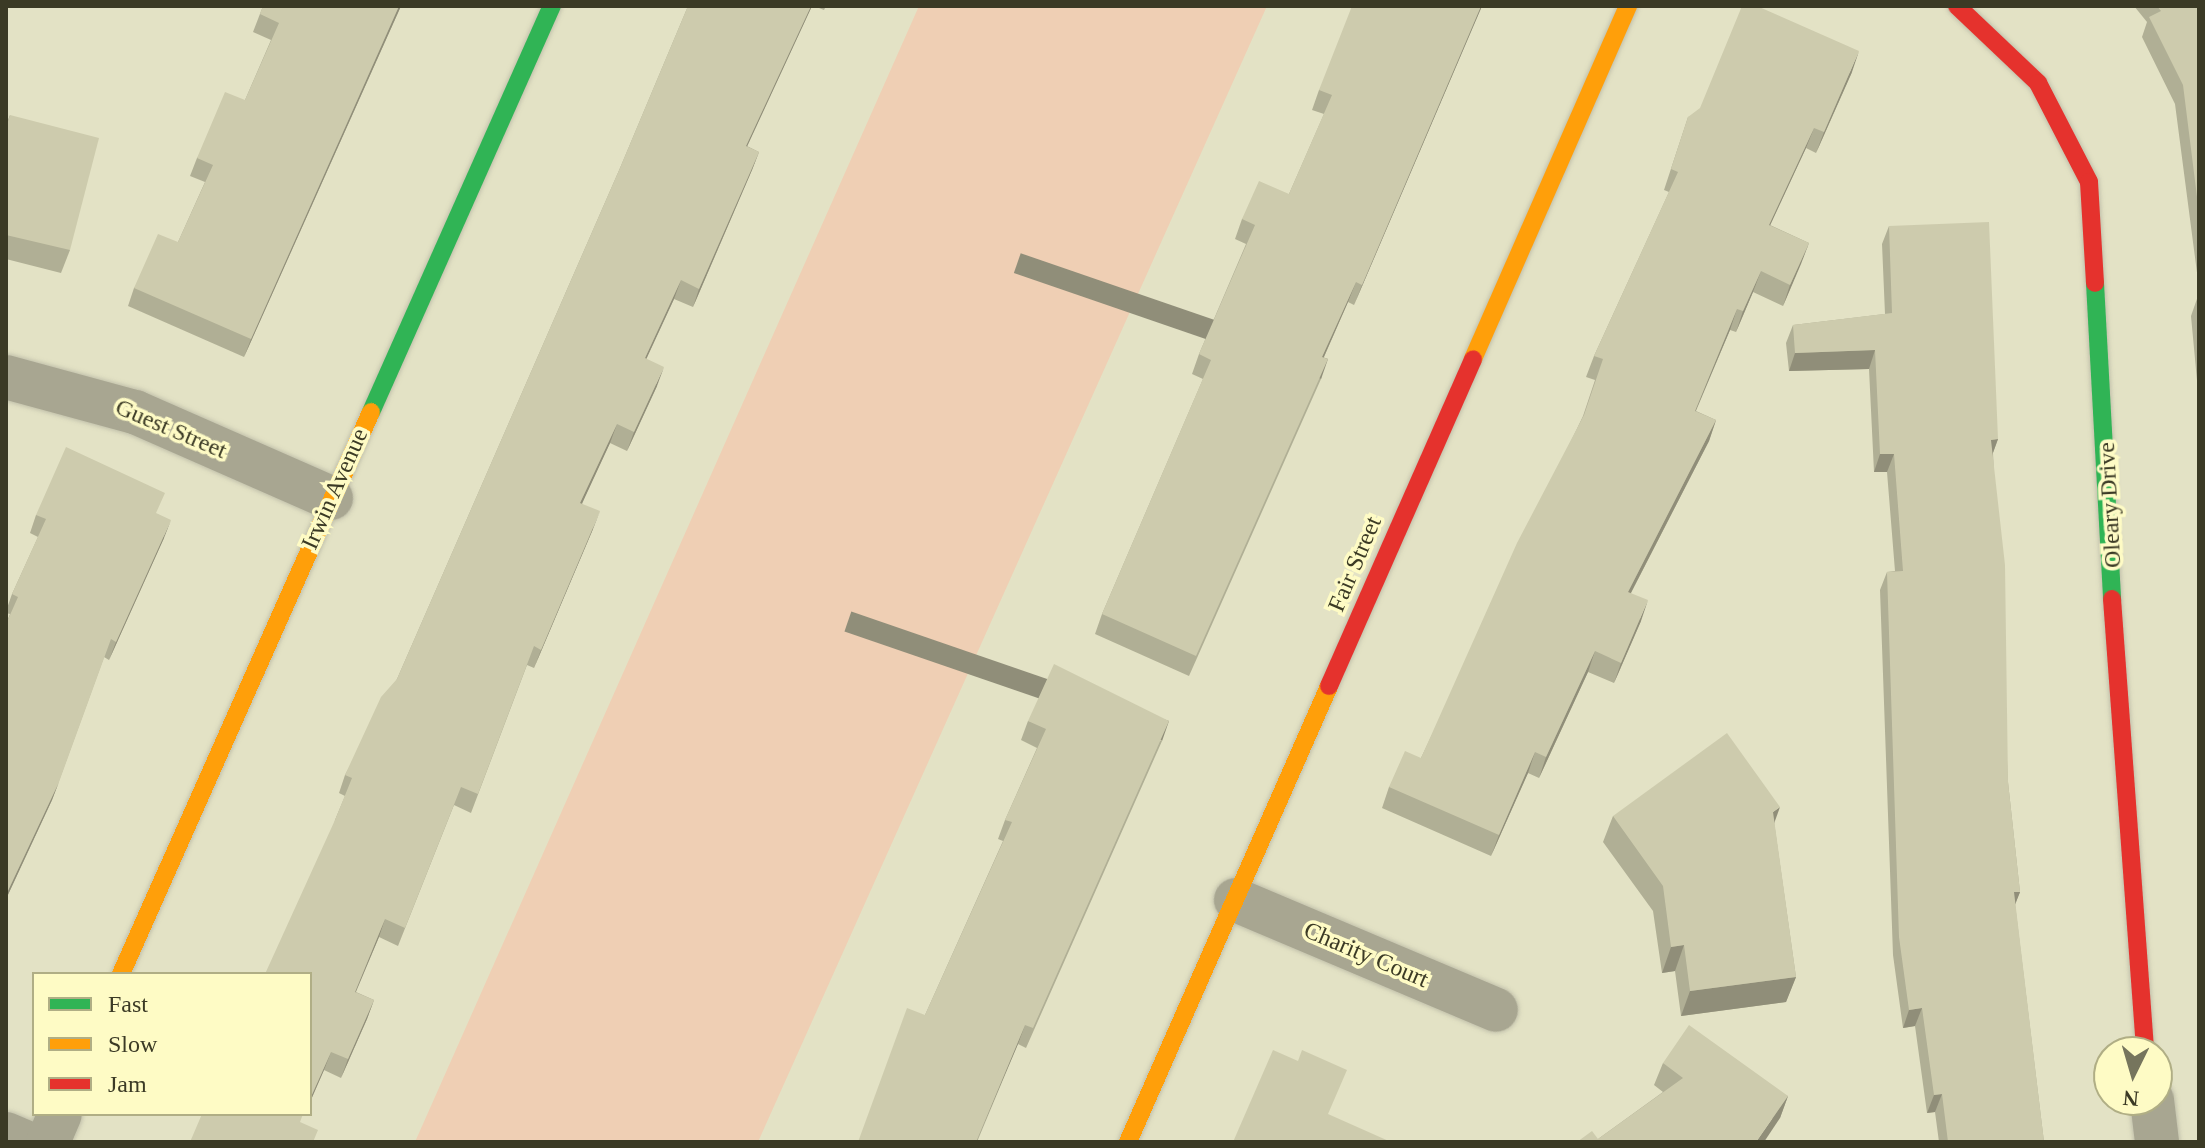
<!DOCTYPE html>
<html>
<head>
<meta charset="utf-8">
<style>
	body { margin:0 }
	#map { position:relative; width:2205px; height:1148px; overflow:hidden; background:#e3e2c5; font-family:"Times New Roman",serif }
	div>[style] { position:absolute }
	[style*='--x'] { left:calc(var(--x)*1px); top:calc(var(--y)*1px); width:calc(var(--w)*1px); rotate:calc(var(--a)*1deg) }
	.green>* { inset:0; background:#efcfb4 }
	.roads { filter:drop-shadow(0 0 2px #c2c1ab) drop-shadow(0 0 2px #c2c1ab) }
	.street>* { height:44px; margin:-22px; padding:0 22px; transform-origin:22px; border-radius:22px; background:#a8a691 }
	.fast>* { height:18px; margin:-9px; padding:0 9px; transform-origin:9px; border-radius:9px; background:#30b455 }
	.slow>* { height:18px; margin:-9px; padding:0 9px; transform-origin:9px; border-radius:9px; background:#ff9f0a }
	.jam>* { height:18px; margin:-9px; padding:0 9px; transform-origin:9px; border-radius:9px; background:#e5322d }
	.wall>* { inset:0; background:#b0af95 }
	.shaded-wall>* { inset:0; background:#908e79; transform-origin:0 0 }
	.building>* { inset:0; background:#cdcbad }
	span { translate:-50% -50%; white-space:nowrap; text-align:center; line-height:1.15; -webkit-text-stroke:7px #fefbc5; paint-order:stroke }
	.street-label { font-size:24px; color:#3b3a25 }
	.frame { position:absolute; inset:0; border:8px solid #3b3a25; pointer-events:none }
	.legend { position:absolute; left:32px; top:972px; width:280px; height:144px; box-sizing:border-box; background:#fefbc5; border:2px solid #b0ae85; margin:0; padding:10px 14px; list-style:none; font-size:24px; color:#3b3a25 }
	.legend li { display:flex; align-items:center; gap:16px; height:40px }
	.legend b { width:40px; border:2px solid #b0ae85 }
	.north { position:absolute; left:2093px; top:1036px; width:80px; height:80px; box-sizing:border-box; background:#fefbc5; border:2px solid #b0ae85; border-radius:50%; rotate:185deg; font-size:22px; font-weight:700; line-height:32px; text-align:center; color:#3b3a25 }
	.north::after { content:''; display:block; margin:auto; width:28px; height:36px; background:#76755d; clip-path:polygon(50% 0,100% 100%,50% 72%,0 100%) }
</style>
</head>
<body>
<div id="map">
	<div class="green">
		<i style="clip-path:polygon(919px 6px,1267px 6px,758px 1142px,415px 1142px)"></i>
	</div>
	<div class="roads">
		<div class="street">
			<i style="--x:6;--y:377;--w:134;--a:15.2"></i>
			<i style="--x:135;--y:412;--w:214;--a:23.7"></i>
			<i style="--x:1236;--y:900;--w:282;--a:22.9"></i>
			<i style="--x:2152;--y:1100;--w:42;--a:83.2"></i>
			<i style="--x:6;--y:1134;--w:21;--a:23"></i>
			<i style="--x:48;--y:1142;--w:30;--a:-67"></i>
		</div>
		<div class="fast">
			<i style="--x:2095;--y:283;--w:316;--a:86.9"></i>
			<i style="--x:371;--y:412;--w:445;--a:-66"></i>
		</div>
		<div class="slow">
			<i style="--x:1473;--y:359;--w:386;--a:-66.3"></i>
			<i style="--x:121;--y:974;--w:615;--a:-66.02"></i>
			<i style="--x:1128;--y:1142;--w:498;--a:-66.2"></i>
		</div>
		<div class="jam">
			<i style="--x:1957;--y:6;--w:112;--a:43.5"></i>
			<i style="--x:2038;--y:83;--w:111;--a:62.7"></i>
			<i style="--x:2089;--y:182;--w:101;--a:86.6"></i>
			<i style="--x:2112;--y:599;--w:454;--a:85.8"></i>
			<i style="--x:1329;--y:686;--w:357;--a:-66.2"></i>
		</div>
	</div>
	<div class="wall">
		<i style="clip-path:polygon(263px 6px,401px 6px,244px 357px,128px 306px,134px 288px,178px 242px,205px 182px,190px 176px,197px 158px,245px 100px,271px 40px,253px 32px)"></i>
		<i style="clip-path:polygon(688px 6px,812px 6px,747px 146px,759px 152px,752px 170px,693px 307px,674px 299px,646px 359px,657px 386px,627px 451px,610px 443px,582px 503px,593px 529px,534px 668px,527px 665px,471px 813px,454px 805px,398px 946px,379px 937px,356px 992px,374px 1000px,367px 1019px,341px 1078px,324px 1070px,310px 1102px,310px 974px,335px 820px,345px 796px,339px 793px,345px 775px,397px 679px,620px 168px)"></i>
		<i style="clip-path:polygon(814px 6px,826px 6px,824px 10px)"></i>
		<i style="clip-path:polygon(1482px 6px,1354px 305px,1348px 302px,1324px 357px,1321px 379px,1189px 676px,1095px 634px,1102px 614px,1203px 379px,1192px 374px,1199px 354px,1246px 244px,1235px 239px,1242px 219px,1289px 194px,1324px 114px,1312px 110px,1319px 90px)"></i>
		<i style="clip-path:polygon(2134px 6px,2199px 6px,2199px 288px,2175px 104px,2142px 37px,2147px 22px)"></i>
		<i style="clip-path:polygon(1852px 72px,1816px 153px,1806px 148px,1770px 225px,1809px 243px,1783px 306px,1753px 292px,1736px 332px,1730px 330px,1696px 411px,1716px 420px,1709px 441px,1631px 593px,1641px 621px,1614px 683px,1588px 672px,1539px 778px,1528px 773px,1491px 856px,1382px 808px,1389px 787px,1421px 758px,1583px 416px,1595px 380px,1586px 377px,1594px 356px,1669px 192px,1664px 190px,1688px 117px)"></i>
		<i style="clip-path:polygon(10px 115px,70px 250px,61px 273px,6px 259px,6px 125px)"></i>
		<i style="clip-path:polygon(1889px 226px,1998px 439px,1993px 453px,2008px 782px,2020px 892px,2015px 904px,2044px 1142px,1939px 1142px,1935px 1112px,1927px 1113px,1915px 1026px,1903px 1028px,1893px 955px,1880px 590px,1887px 572px,1895px 571px,1887px 472px,1874px 472px,1869px 369px,1789px 371px,1786px 343px,1793px 325px,1885px 314px,1882px 244px)"></i>
		<i style="clip-path:polygon(2198px 296px,2199px 296px,2199px 402px,2191px 316px)"></i>
		<i style="clip-path:polygon(158px 514px,164px 538px,109px 660px,104px 657px,52px 800px,6px 899px,6px 624px,10px 614px,6px 613px,6px 611px,12px 594px,38px 537px,30px 533px,36px 515px)"></i>
		<i style="clip-path:polygon(1028px 721px,1162px 741px,1026px 1048px,1018px 1044px,977px 1142px,925px 1015px,1003px 841px,998px 839px,1005px 820px,1037px 748px,1021px 740px)"></i>
		<i style="clip-path:polygon(1613px 816px,1774px 822px,1796px 977px,1786px 1002px,1681px 1016px,1675px 971px,1662px 973px,1653px 911px,1603px 842px)"></i>
		<i style="clip-path:polygon(1663px 1063px,1788px 1096px,1780px 1118px,1598px 1139px,1663px 1092px,1654px 1085px)"></i>
	</div>
	<div class="shaded-wall">
		<i style="clip-path:polygon(399px 6px,401px 6px,244px 357px,251px 339px)"></i>
		<i style="clip-path:polygon(811px 6px,812px 6px,739px 164px,746px 146px)"></i>
		<i style="clip-path:polygon(1481px 6px,1482px 6px,1354px 305px,1362px 285px)"></i>
		<i style="clip-path:polygon(1859px 51px,1852px 72px,1816px 153px,1824px 132px)"></i>
		<i style="clip-path:polygon(1814px 128px,1806px 148px,1761px 245px,1769px 225px)"></i>
		<i style="clip-path:polygon(759px 152px,752px 170px,693px 307px,699px 289px)"></i>
		<i style="clip-path:polygon(1809px 243px,1801px 264px,1783px 306px,1790px 285px)"></i>
		<i style="clip-path:polygon(1761px 271px,1753px 292px,1736px 332px,1743px 311px)"></i>
		<i style="clip-path:polygon(681px 280px,674px 299px,638px 377px,645px 358px)"></i>
		<i style="clip-path:polygon(1356px 282px,1348px 302px,1315px 377px,1322px 357px)"></i>
		<i style="clip-path:polygon(1737px 309px,1730px 330px,1687px 431px,1695px 411px)"></i>
		<i style="clip-path:polygon(1875px 350px,1869px 369px,1789px 371px,1795px 353px)"></i>
		<i style="left:1328px;top:359px;width:21px;height:325px;rotate:109deg"></i>
		<i style="clip-path:polygon(664px 367px,657px 386px,627px 451px,634px 432px)"></i>
		<i style="clip-path:polygon(1716px 420px,1709px 441px,1621px 612px,1628px 592px)"></i>
		<i style="clip-path:polygon(617px 424px,610px 443px,574px 521px,580px 503px)"></i>
		<i style="clip-path:polygon(1998px 439px,1991px 458px,1991px 440px)"></i>
		<i style="clip-path:polygon(1880px 454px,1894px 454px,1887px 472px,1874px 472px)"></i>
		<i style="clip-path:polygon(600px 511px,593px 529px,534px 668px,541px 650px)"></i>
		<i style="clip-path:polygon(171px 520px,164px 538px,109px 660px,116px 642px)"></i>
		<i style="clip-path:polygon(1648px 600px,1641px 621px,1614px 683px,1621px 663px)"></i>
		<i style="clip-path:polygon(1595px 651px,1588px 672px,1539px 778px,1546px 757px)"></i>
		<i style="left:1169px;top:721px;width:21px;height:336px;rotate:109deg"></i>
		<i style="clip-path:polygon(1535px 752px,1528px 773px,1491px 856px,1499px 835px)"></i>
		<i style="clip-path:polygon(59px 782px,52px 800px,6px 899px,6px 895px)"></i>
		<i style="clip-path:polygon(1780px 807px,1771px 832px,1773px 812px)"></i>
		<i style="clip-path:polygon(2014px 892px,2020px 892px,2013px 910px)"></i>
		<i style="clip-path:polygon(385px 919px,379px 937px,348px 1010px,355px 992px)"></i>
		<i style="clip-path:polygon(1684px 945px,1675px 971px,1662px 973px,1671px 947px)"></i>
		<i style="clip-path:polygon(1796px 977px,1786px 1002px,1681px 1016px,1690px 991px)"></i>
		<i style="clip-path:polygon(374px 1000px,367px 1019px,341px 1078px,348px 1059px)"></i>
		<i style="clip-path:polygon(1922px 1008px,1915px 1026px,1903px 1028px,1909px 1010px)"></i>
		<i style="clip-path:polygon(1025px 1025px,1018px 1044px,976px 1142px)"></i>
		<i style="clip-path:polygon(331px 1052px,324px 1070px,310px 1102px,310px 1099px)"></i>
		<i style="clip-path:polygon(1942px 1094px,1935px 1112px,1927px 1113px,1934px 1095px)"></i>
		<i style="clip-path:polygon(1788px 1096px,1780px 1118px,1764px 1142px,1756px 1142px)"></i>
	</div>
	<div class="building">
		<i style="clip-path:polygon(263px 6px,399px 6px,251px 339px,134px 288px,158px 234px,178px 242px,213px 165px,197px 158px,225px 92px,245px 100px,279px 23px,260px 14px)"></i>
		<i style="clip-path:polygon(688px 6px,811px 6px,746px 146px,759px 152px,699px 289px,681px 280px,645px 358px,664px 367px,634px 432px,617px 424px,580px 503px,600px 511px,541px 650px,534px 646px,478px 794px,461px 787px,405px 928px,385px 919px,355px 992px,374px 1000px,348px 1059px,331px 1052px,310px 1099px,310px 974px,265px 974px,335px 820px,352px 778px,345px 775px,381px 697px,397px 679px,620px 168px)"></i>
		<i style="clip-path:polygon(1352px 6px,1481px 6px,1362px 285px,1356px 282px,1322px 357px,1328px 359px,1196px 656px,1102px 614px,1211px 360px,1199px 354px,1255px 225px,1242px 219px,1259px 181px,1289px 194px,1332px 95px,1319px 90px)"></i>
		<i style="clip-path:polygon(1742px 6px,1757px 6px,1859px 51px,1824px 132px,1814px 128px,1769px 225px,1809px 243px,1790px 285px,1761px 271px,1743px 311px,1737px 309px,1695px 411px,1716px 420px,1628px 592px,1648px 600px,1621px 663px,1595px 651px,1546px 757px,1535px 752px,1499px 835px,1389px 787px,1405px 751px,1421px 758px,1517px 543px,1584px 415px,1603px 359px,1594px 356px,1678px 172px,1671px 169px,1688px 117px,1700px 108px)"></i>
		<i style="clip-path:polygon(2157px 6px,2199px 6px,2199px 213px,2183px 85px,2149px 17px,2161px 11px)"></i>
		<i style="clip-path:polygon(10px 115px,99px 138px,70px 250px,6px 235px,6px 128px)"></i>
		<i style="clip-path:polygon(1989px 222px,1998px 439px,1991px 440px,2005px 565px,2008px 782px,2020px 892px,2014px 892px,2044px 1142px,1948px 1142px,1942px 1094px,1934px 1095px,1922px 1008px,1909px 1010px,1899px 937px,1887px 572px,1903px 571px,1894px 454px,1880px 454px,1875px 350px,1795px 353px,1793px 325px,1892px 313px,1889px 226px)"></i>
		<i style="clip-path:polygon(66px 447px,165px 493px,156px 513px,171px 520px,116px 642px,111px 639px,59px 782px,6px 895px,6px 624px,18px 597px,12px 594px,46px 519px,36px 515px)"></i>
		<i style="clip-path:polygon(1054px 664px,1169px 721px,1033px 1028px,1025px 1025px,976px 1142px,858px 1142px,907px 1008px,925px 1015px,1012px 822px,1005px 820px,1046px 729px,1028px 721px)"></i>
		<i style="clip-path:polygon(1727px 733px,1780px 807px,1773px 812px,1796px 977px,1690px 991px,1684px 945px,1671px 947px,1663px 886px,1613px 816px)"></i>
		<i style="clip-path:polygon(1689px 1025px,1788px 1096px,1756px 1142px,1577px 1142px,1592px 1131px,1598px 1139px,1683px 1078px,1663px 1063px)"></i>
		<i style="clip-path:polygon(1273px 1050px,1298px 1061px,1302px 1050px,1347px 1070px,1328px 1114px,1391px 1142px,1233px 1142px)"></i>
		<i style="clip-path:polygon(202px 1114px,303px 1114px,300px 1122px,318px 1130px,313px 1142px,190px 1142px)"></i>
	</div>
	<div class="street-label">
		<span style="left:171px;top:429px;rotate:23deg">Guest Street</span>
		<span style="left:335px;top:489px;rotate:-66deg">Irwin Avenue</span>
		<span style="left:2110px;top:505px;rotate:-93deg">Oleary Drive</span>
		<span style="left:1355px;top:564px;rotate:-67deg">Fair Street</span>
		<span style="left:1366px;top:955px;rotate:23deg">Charity Court</span>
	</div>
	<div class="frame"></div>
	<ul class="legend">
	<li><b style="height:10px;background:#30b455"></b>Fast</li>
	<li><b style="height:10px;background:#ff9f0a"></b>Slow</li>
	<li><b style="height:10px;background:#e5322d"></b>Jam</li>
	</ul>
	<div class="north">N</div>
</div>
</body>
</html>
